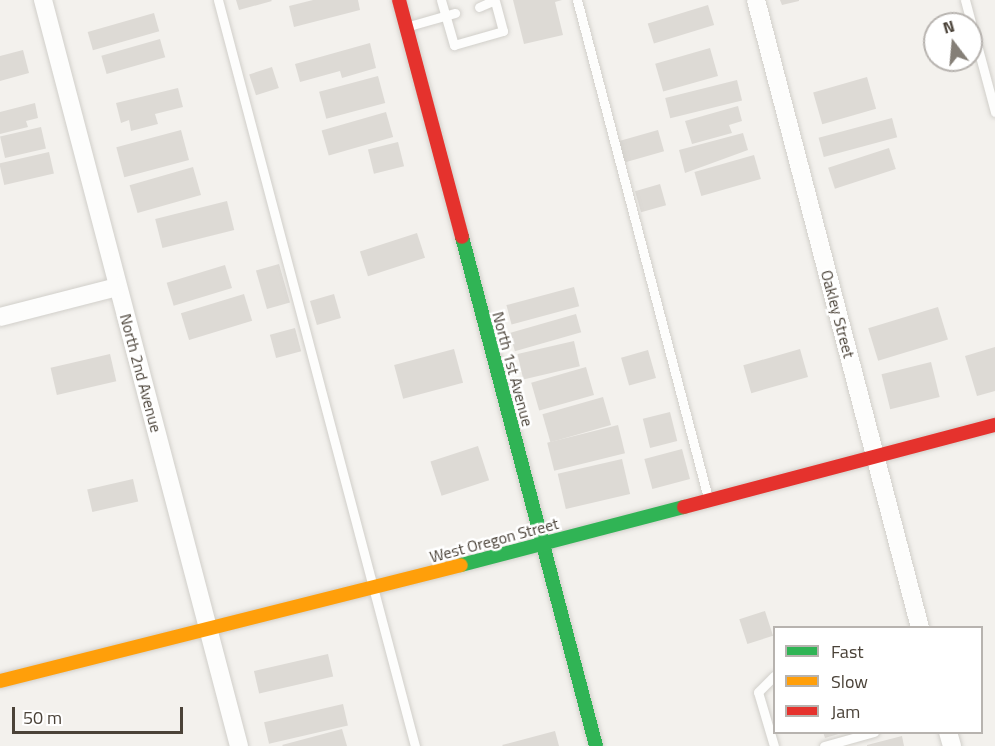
<!DOCTYPE html>
<html>
<head>
<meta charset="utf-8">
<style>
	body { margin:0 }
	#map { position:relative; width:995px; height:746px; overflow:hidden; background:#f3f1ed; font-family:"Titillium Web",sans-serif }
	div>[style] { position:absolute }
	[style*='--x'] { left:calc(var(--x)*1px); top:calc(var(--y)*1px); width:calc(var(--w)*1px); rotate:calc(var(--a)*1deg) }
	.building>* { inset:0; background:#dddad5; transform-origin:0 0 }
	.roads { filter:drop-shadow(0 0 2px #d1cfca) drop-shadow(0 0 2px #d1cfca) }
	.lane>* { height:9px; margin:-4.5px; padding:0 4.5px; transform-origin:4.5px; border-radius:4.5px; background:#fdfdfc }
	.street>* { height:18px; margin:-9px; padding:0 9px; transform-origin:9px; border-radius:9px; background:#fdfdfc }
	.fast>* { height:14px; margin:-7px; padding:0 7px; transform-origin:7px; border-radius:7px; background:#30b455 }
	.slow>* { height:14px; margin:-7px; padding:0 7px; transform-origin:7px; border-radius:7px; background:#ff9f0a }
	.jam>* { height:14px; margin:-7px; padding:0 7px; transform-origin:7px; border-radius:7px; background:#e5322d }
	span { translate:-50% -50%; white-space:nowrap; text-align:center; line-height:1.15; -webkit-text-stroke:5px #fff; paint-order:stroke }
	.street-label { font-size:16px; color:#4a4238 }
	.legend { position:absolute; left:773px; top:626px; width:210px; height:108px; box-sizing:border-box; background:#fff; border:2px solid #b7b3af; margin:0; padding:8px 10px; list-style:none; font-size:18px; color:#4a4238 }
	.legend li { display:flex; align-items:center; gap:12px; height:30px }
	.legend b { width:30px; border:2px solid #b7b3af }
	.north { position:absolute; left:923px; top:12px; width:60px; height:60px; box-sizing:border-box; background:#fff; border:2px solid #b7b3af; border-radius:50%; rotate:344deg; font-size:16px; font-weight:700; line-height:24px; text-align:center; color:#4a4238 }
	.north::after { content:''; display:block; margin:auto; width:21px; height:27px; background:#857f77; clip-path:polygon(50% 0,100% 100%,50% 72%,0 100%) }
	.scale { position:absolute; left:12px; top:707px; width:171px; height:27px; box-sizing:border-box; border:3px solid #4a4238; border-top:0; padding-left:8px; font-size:18px; line-height:21px; white-space:nowrap; color:#4a4238; -webkit-text-stroke:4px #fff; paint-order:stroke }
</style>
</head>
<body>
<div id="map">
	<div class="building">
		<i style="clip-path:polygon(236px 0,271px 0,272px 1px,239px 10px)"></i>
		<i style="clip-path:polygon(313px 0,358px 0,360px 10px,294px 27px,289px 6px)"></i>
		<i style="clip-path:polygon(513px 0,562px 0,555px 2px,563px 35px,524px 44px)"></i>
		<i style="clip-path:polygon(780px 0,799px 0,799px 1px,782px 5px)"></i>
		<i style="left:708px;top:5px;width:21px;height:63px;rotate:73deg"></i>
		<i style="left:154px;top:13px;width:19px;height:69px;rotate:74deg"></i>
		<i style="left:160px;top:39px;width:19px;height:61px;rotate:74deg"></i>
		<i style="clip-path:polygon(370px 43px,376px 68px,342px 78px,340px 71px,300px 82px,295px 64px)"></i>
		<i style="left:710px;top:48px;width:29px;height:57px;rotate:74deg"></i>
		<i style="clip-path:polygon(23px 50px,29px 73px,0 81px,0 56px)"></i>
		<i style="left:272px;top:67px;width:22px;height:24px;rotate:72deg"></i>
		<i style="left:378px;top:76px;width:28px;height:61px;rotate:75deg"></i>
		<i style="left:867px;top:77px;width:33px;height:56px;rotate:74deg"></i>
		<i style="left:737px;top:80px;width:21px;height:74px;rotate:76deg"></i>
		<i style="clip-path:polygon(178px 88px,183px 107px,155px 114px,158px 124px,131px 131px,129px 120px,121px 123px,116px 103px)"></i>
		<i style="clip-path:polygon(35px 103px,38px 118px,26px 121px,28px 127px,0 134px,0 112px)"></i>
		<i style="clip-path:polygon(738px 106px,742px 121px,729px 125px,732px 133px,692px 144px,685px 121px)"></i>
		<i style="left:386px;top:112px;width:26px;height:67px;rotate:74deg"></i>
		<i style="left:892px;top:118px;width:20px;height:76px;rotate:75deg"></i>
		<i style="left:41px;top:127px;width:22px;height:42px;rotate:77deg"></i>
		<i style="left:181px;top:130px;width:31px;height:67px;rotate:75deg"></i>
		<i style="left:658px;top:130px;width:22px;height:42px;rotate:74deg"></i>
		<i style="clip-path:polygon(743px 133px,748px 150px,685px 173px,679px 150px)"></i>
		<i style="left:398px;top:142px;width:25px;height:31px;rotate:76deg"></i>
		<i style="left:889px;top:148px;width:22px;height:64px;rotate:72deg"></i>
		<i style="left:49px;top:152px;width:22px;height:51px;rotate:77deg"></i>
		<i style="left:754px;top:155px;width:25px;height:62px;rotate:74deg"></i>
		<i style="left:193px;top:167px;width:29px;height:66px;rotate:74deg"></i>
		<i style="left:660px;top:184px;width:22px;height:26px;rotate:74deg"></i>
		<i style="left:227px;top:201px;width:30px;height:74px;rotate:76deg"></i>
		<i style="left:417px;top:233px;width:26px;height:60px;rotate:72deg"></i>
		<i style="left:279px;top:264px;width:40px;height:24px;rotate:74deg"></i>
		<i style="left:225px;top:265px;width:24px;height:61px;rotate:73deg"></i>
		<i style="left:574px;top:287px;width:20px;height:70px;rotate:75deg"></i>
		<i style="left:244px;top:294px;width:28px;height:66px;rotate:73deg"></i>
		<i style="left:334px;top:294px;width:25px;height:25px;rotate:74deg"></i>
		<i style="left:938px;top:307px;width:34px;height:73px;rotate:73deg"></i>
		<i style="left:576px;top:314px;width:19px;height:69px;rotate:74deg"></i>
		<i style="left:295px;top:328px;width:24px;height:26px;rotate:75deg"></i>
		<i style="left:574px;top:341px;width:26px;height:58px;rotate:77deg"></i>
		<i style="clip-path:polygon(995px 347px,995px 391px,977px 396px,965px 356px)"></i>
		<i style="left:454px;top:349px;width:35px;height:62px;rotate:75deg"></i>
		<i style="left:800px;top:349px;width:29px;height:59px;rotate:74deg"></i>
		<i style="left:648px;top:350px;width:29px;height:28px;rotate:74deg"></i>
		<i style="left:110px;top:354px;width:28px;height:61px;rotate:77deg"></i>
		<i style="left:931px;top:362px;width:36px;height:51px;rotate:76deg"></i>
		<i style="left:586px;top:367px;width:29px;height:57px;rotate:74deg"></i>
		<i style="left:603px;top:397px;width:29px;height:63px;rotate:74deg"></i>
		<i style="left:670px;top:412px;width:30px;height:28px;rotate:76deg"></i>
		<i style="left:618px;top:425px;width:29px;height:73px;rotate:76deg"></i>
		<i style="left:478px;top:446px;width:36px;height:50px;rotate:72deg"></i>
		<i style="left:682px;top:449px;width:31px;height:39px;rotate:75deg"></i>
		<i style="left:622px;top:459px;width:36px;height:66px;rotate:77deg"></i>
		<i style="left:133px;top:479px;width:23px;height:47px;rotate:77deg"></i>
		<i style="left:765px;top:611px;width:26px;height:27px;rotate:72deg"></i>
		<i style="left:328px;top:654px;width:23px;height:76px;rotate:77deg"></i>
		<i style="left:343px;top:704px;width:22px;height:81px;rotate:77deg"></i>
		<i style="clip-path:polygon(342px 729px,347px 746px,283px 746px,282px 745px)"></i>
		<i style="clip-path:polygon(555px 731px,559px 746px,503px 746px,502px 745px)"></i>
		<i style="clip-path:polygon(823px 732px,841px 732px,842px 733px,825px 738px)"></i>
		<i style="clip-path:polygon(902px 736px,904px 746px,867px 746px,867px 745px)"></i>
	</div>
	<div class="roads">
		<div class="lane">
			<i style="--x:218;--y:0;--w:772;--a:75.21"></i>
			<i style="--x:441;--y:0;--w:47;--a:73.9"></i>
			<i style="--x:454;--y:45;--w:51;--a:-15.9"></i>
			<i style="--x:503;--y:31;--w:30;--a:-105"></i>
			<i style="--x:577;--y:0;--w:515;--a:75.26"></i>
			<i style="--x:965;--y:0;--w:116;--a:75"></i>
			<i style="--x:479;--y:7;--w:17;--a:-24"></i>
			<i style="--x:409;--y:26;--w:48;--a:-15.8"></i>
			<i style="--x:774;--y:746;--w:56;--a:-106.5"></i>
			<i style="--x:758;--y:692;--w:23;--a:-45"></i>
			<i style="--x:824;--y:746;--w:52;--a:-15.6"></i>
		</div>
		<div class="street">
			<i style="--x:43;--y:0;--w:771;--a:75.28"></i>
			<i style="--x:756;--y:0;--w:649;--a:75.36"></i>
			<i style="--x:0;--y:317;--w:121;--a:-14.4"></i>
			<i style="--x:948;--y:732;--w:15;--a:74"></i>
		</div>
		<div class="fast">
			<i style="--x:462;--y:237;--w:526;--a:75.25"></i>
			<i style="--x:461;--y:565;--w:230;--a:-14.6"></i>
		</div>
		<div class="slow">
			<i style="--x:0;--y:681;--w:475;--a:-14.1"></i>
		</div>
		<div class="jam">
			<i style="--x:399;--y:0;--w:245;--a:75.1"></i>
			<i style="--x:684;--y:507;--w:322;--a:-14.8"></i>
		</div>
	</div>
	<div class="street-label">
		<span style="left:838px;top:314px;rotate:75deg">Oakley Street</span>
		<span style="left:513px;top:369px;rotate:75deg">North 1st Avenue</span>
		<span style="left:141px;top:373px;rotate:75deg">North 2nd Avenue</span>
		<span style="left:494px;top:540px;rotate:-15deg">West Oregon Street</span>
	</div>
	<ul class="legend">
	<li><b style="height:8px;background:#30b455"></b>Fast</li>
	<li><b style="height:8px;background:#ff9f0a"></b>Slow</li>
	<li><b style="height:8px;background:#e5322d"></b>Jam</li>
	</ul>
	<div class="north">N</div>
	<div class="scale">50 m</div>
</div>
</body>
</html>
